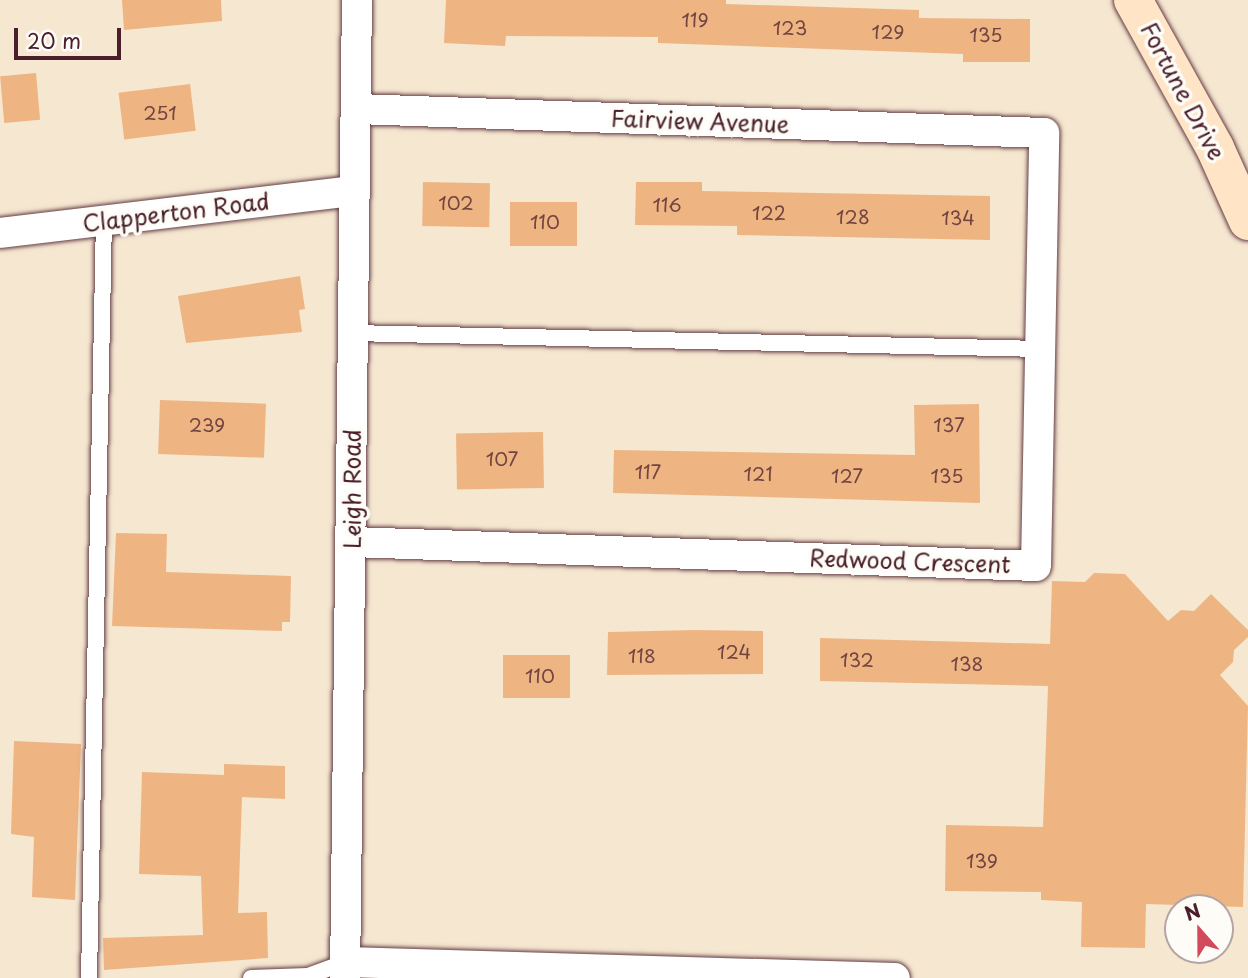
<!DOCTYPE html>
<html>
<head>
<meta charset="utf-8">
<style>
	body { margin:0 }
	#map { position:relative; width:1248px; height:978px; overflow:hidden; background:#f6e7d1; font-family:"Playpen Sans",sans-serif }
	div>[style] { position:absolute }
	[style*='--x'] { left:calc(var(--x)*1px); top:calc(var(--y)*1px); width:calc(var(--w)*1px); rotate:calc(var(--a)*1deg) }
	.building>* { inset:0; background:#eeb583; transform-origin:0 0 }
	.roads { filter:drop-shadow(0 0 2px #643d44) drop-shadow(0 0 2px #643d44) }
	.lane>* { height:16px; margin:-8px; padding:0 8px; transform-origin:8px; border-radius:8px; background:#fff }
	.street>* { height:30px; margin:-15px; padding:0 15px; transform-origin:15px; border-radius:15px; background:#fff }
	.secondary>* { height:38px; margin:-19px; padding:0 19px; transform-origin:19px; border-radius:19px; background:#ffe4c6 }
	span { translate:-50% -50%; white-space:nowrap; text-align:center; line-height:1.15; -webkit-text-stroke:7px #fdfcf7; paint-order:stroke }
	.number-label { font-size:19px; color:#734441 }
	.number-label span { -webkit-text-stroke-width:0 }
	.street-label { font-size:23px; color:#4a1f2b }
	.north { position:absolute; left:1164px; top:894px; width:70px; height:70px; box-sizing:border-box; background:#fdfcf7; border:2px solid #b5a4a5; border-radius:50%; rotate:339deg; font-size:19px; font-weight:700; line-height:28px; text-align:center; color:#4a1f2b }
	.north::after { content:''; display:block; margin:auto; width:24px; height:32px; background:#d1495b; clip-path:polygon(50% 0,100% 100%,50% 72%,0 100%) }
	.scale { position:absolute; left:14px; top:28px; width:107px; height:32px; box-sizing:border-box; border:4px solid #4a1f2b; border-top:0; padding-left:9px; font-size:21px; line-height:24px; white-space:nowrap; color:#4a1f2b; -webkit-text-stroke:5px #fdfcf7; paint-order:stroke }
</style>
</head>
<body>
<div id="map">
	<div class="building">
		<i style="clip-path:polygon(122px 0,221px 0,222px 21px,124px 30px)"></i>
		<i style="clip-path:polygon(446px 0,726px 0,726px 4px,919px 10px,919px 18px,1030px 19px,1030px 62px,963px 62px,963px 54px,658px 43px,658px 37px,506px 36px,505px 46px,444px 43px)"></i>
		<i style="left:36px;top:73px;width:47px;height:36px;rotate:85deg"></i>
		<i style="left:190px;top:84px;width:47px;height:72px;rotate:83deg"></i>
		<i style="left:423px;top:182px;width:67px;height:44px;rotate:1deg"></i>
		<i style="clip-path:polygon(636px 182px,702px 182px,702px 191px,990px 196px,990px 240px,737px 235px,737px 226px,635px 225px)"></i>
		<i style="left:510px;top:202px;width:67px;height:44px"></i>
		<i style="clip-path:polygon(300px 276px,305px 309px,299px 310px,302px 332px,186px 343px,178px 296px)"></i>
		<i style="left:160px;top:400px;width:106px;height:54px;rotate:2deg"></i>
		<i style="clip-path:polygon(979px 404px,980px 503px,613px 493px,614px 450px,915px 455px,914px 405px)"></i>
		<i style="left:543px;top:432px;width:56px;height:87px;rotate:89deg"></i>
		<i style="clip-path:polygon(116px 533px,167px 534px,166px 572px,291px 576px,290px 622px,282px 622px,282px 631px,112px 626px)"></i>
		<i style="clip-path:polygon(1094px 573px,1125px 574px,1168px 621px,1181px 610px,1194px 611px,1211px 594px,1248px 630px,1248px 637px,1234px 650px,1233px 662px,1220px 675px,1248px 706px,1243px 907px,1146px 904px,1145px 948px,1081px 947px,1082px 902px,1041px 900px,1041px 892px,945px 891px,946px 825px,1043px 827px,1048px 686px,820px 681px,820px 638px,1050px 644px,1052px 581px,1085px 582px)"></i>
		<i style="clip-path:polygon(696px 630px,763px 631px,763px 674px,607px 675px,608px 632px)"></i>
		<i style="left:503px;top:655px;width:67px;height:43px"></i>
		<i style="clip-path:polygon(14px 741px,81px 744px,75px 900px,32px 897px,34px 837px,11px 834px)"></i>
		<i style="clip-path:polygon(224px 764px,285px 766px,285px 799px,242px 797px,238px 913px,267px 912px,268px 958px,104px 970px,103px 938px,203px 935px,201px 876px,139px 874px,142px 772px,224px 775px)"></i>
	</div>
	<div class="roads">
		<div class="lane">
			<i style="--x:352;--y:333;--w:688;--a:1.33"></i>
			<i style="--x:89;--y:978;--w:758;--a:-88.87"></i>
			<i style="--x:251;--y:978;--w:57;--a:-2"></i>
			<i style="--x:308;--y:976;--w:40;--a:-20.2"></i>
		</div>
		<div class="street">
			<i style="--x:0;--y:233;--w:354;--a:-6.8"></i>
			<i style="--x:352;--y:542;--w:684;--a:2.01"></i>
			<i style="--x:1036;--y:566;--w:433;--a:-88.9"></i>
			<i style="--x:1044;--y:133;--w:687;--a:-178"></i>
			<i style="--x:346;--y:962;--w:549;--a:1.67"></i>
			<i style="--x:345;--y:978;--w:978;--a:-89.3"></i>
		</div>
		<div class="secondary">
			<i style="--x:1133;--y:0;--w:169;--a:61"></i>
			<i style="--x:1215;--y:148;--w:80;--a:65.7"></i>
		</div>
	</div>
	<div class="number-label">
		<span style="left:695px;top:20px">119</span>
		<span style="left:790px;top:28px">123</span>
		<span style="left:888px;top:32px">129</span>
		<span style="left:986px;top:35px">135</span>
		<span style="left:160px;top:113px">251</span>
		<span style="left:456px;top:203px">102</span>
		<span style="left:667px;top:205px">116</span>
		<span style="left:769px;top:213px">122</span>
		<span style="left:853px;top:217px">128</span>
		<span style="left:958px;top:218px">134</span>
		<span style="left:545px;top:222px">110</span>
		<span style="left:207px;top:425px">239</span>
		<span style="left:949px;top:425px">137</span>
		<span style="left:502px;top:459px">107</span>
		<span style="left:648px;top:472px">117</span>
		<span style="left:758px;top:474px">121</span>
		<span style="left:847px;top:476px">127</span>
		<span style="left:947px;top:476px">135</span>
		<span style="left:734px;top:652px">124</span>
		<span style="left:642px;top:656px">118</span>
		<span style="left:857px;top:660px">132</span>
		<span style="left:967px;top:664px">138</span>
		<span style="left:540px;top:676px">110</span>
		<span style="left:982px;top:861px">139</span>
	</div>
	<div class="street-label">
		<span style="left:1183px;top:91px;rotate:62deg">Fortune Drive</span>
		<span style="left:700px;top:121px;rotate:2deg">Fairview Avenue</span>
		<span style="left:176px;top:212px;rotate:-7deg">Clapperton Road</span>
		<span style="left:352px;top:489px;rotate:-90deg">Leigh Road</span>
		<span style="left:910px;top:561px;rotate:2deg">Redwood Crescent</span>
	</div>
	<div class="north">N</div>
	<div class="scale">20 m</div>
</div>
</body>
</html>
